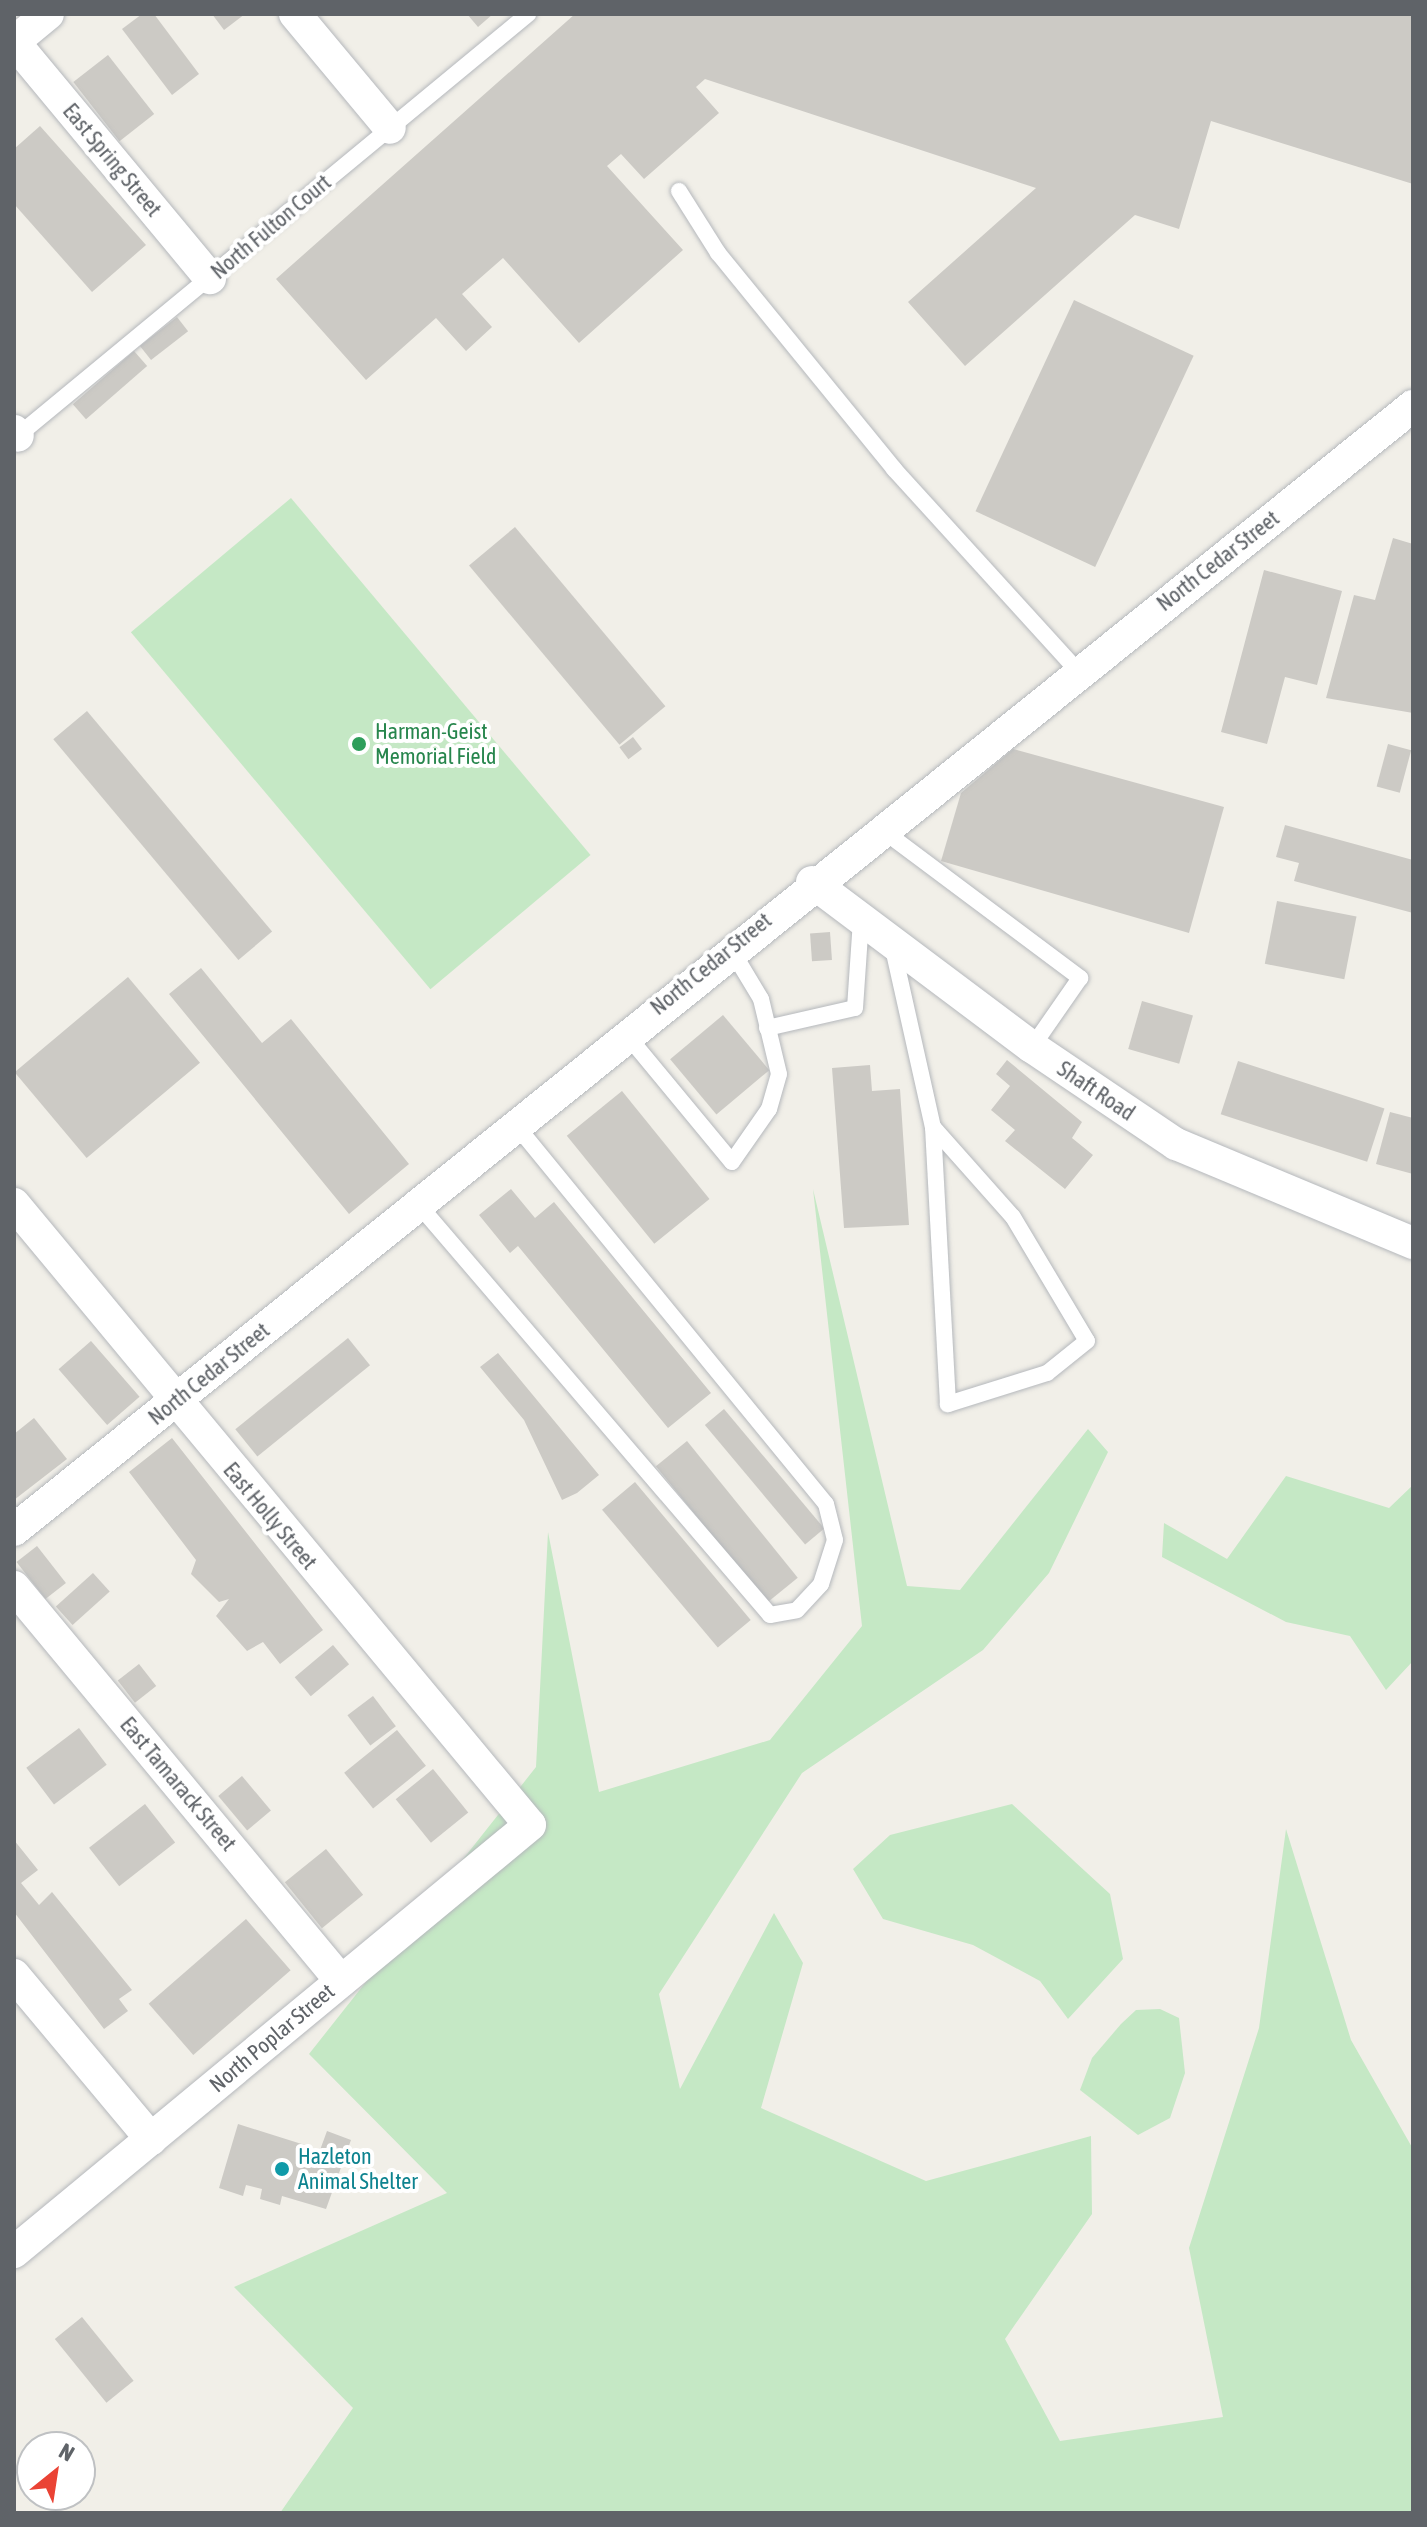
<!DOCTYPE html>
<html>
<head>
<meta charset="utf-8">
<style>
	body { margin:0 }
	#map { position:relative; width:1427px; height:2527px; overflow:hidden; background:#f1efe8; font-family:"Asap Condensed",sans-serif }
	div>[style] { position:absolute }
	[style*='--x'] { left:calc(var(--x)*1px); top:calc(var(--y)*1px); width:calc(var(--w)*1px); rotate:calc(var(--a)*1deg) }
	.green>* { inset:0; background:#c5e8c5; transform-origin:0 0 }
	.building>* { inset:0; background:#cccac5; transform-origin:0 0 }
	.roads { filter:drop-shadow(0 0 2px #b5b8bc) drop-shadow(0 0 2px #b5b8bc) }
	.lane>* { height:16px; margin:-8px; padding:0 8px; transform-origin:8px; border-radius:8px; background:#fff }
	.street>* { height:32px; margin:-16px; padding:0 16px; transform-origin:16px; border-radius:16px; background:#fff }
	.dots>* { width:22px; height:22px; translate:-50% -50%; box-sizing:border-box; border:4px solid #fff; border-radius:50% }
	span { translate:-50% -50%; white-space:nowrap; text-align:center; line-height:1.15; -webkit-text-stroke:8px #fff; paint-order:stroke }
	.street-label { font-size:22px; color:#5f6368 }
	.leisure-label { font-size:22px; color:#27864d }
	.left { translate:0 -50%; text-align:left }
	.culture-label { font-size:22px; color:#0d838f }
	.frame { position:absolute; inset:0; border:16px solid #5f6368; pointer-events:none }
	.north { position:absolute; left:16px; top:2431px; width:80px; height:80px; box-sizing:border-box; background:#fff; border:2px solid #bfc1c3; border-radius:50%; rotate:30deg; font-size:22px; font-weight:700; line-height:32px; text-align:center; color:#5f6368 }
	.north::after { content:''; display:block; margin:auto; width:28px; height:36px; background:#ea4335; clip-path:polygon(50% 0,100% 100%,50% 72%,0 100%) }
</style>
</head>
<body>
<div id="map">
	<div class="green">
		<i style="left:291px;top:498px;width:466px;height:209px;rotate:50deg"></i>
		<i style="clip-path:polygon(813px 1189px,907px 1586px,960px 1590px,1088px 1429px,1108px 1452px,1049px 1573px,983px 1650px,802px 1773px,659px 1994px,680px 2089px,774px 1913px,803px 1963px,761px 2108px,926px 2181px,1091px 2136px,1092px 2214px,1005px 2339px,1060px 2441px,1223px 2417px,1189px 2248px,1259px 2028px,1286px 1829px,1351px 2040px,1413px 2149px,1413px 2513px,280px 2513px,353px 2408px,234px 2287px,447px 2193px,309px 2054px,536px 1767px,548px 1532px,599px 1792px,770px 1740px,862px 1626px)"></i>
		<i style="clip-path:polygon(1286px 1476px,1389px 1508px,1413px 1485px,1413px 1661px,1386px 1690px,1350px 1636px,1286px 1622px,1162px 1557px,1164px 1523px,1227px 1559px)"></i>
		<i style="clip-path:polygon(1012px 1804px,1110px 1894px,1123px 1959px,1068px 2019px,1040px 1981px,973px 1945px,883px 1919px,853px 1869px,890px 1835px)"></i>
		<i style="clip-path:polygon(1160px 2009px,1179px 2018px,1185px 2073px,1170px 2118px,1138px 2135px,1080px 2090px,1092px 2058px,1121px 2024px,1136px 2010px)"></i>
	</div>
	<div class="building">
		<i style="clip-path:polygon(142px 14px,154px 14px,199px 74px,172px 95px,122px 29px)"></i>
		<i style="clip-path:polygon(212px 14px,245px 14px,224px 30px)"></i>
		<i style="clip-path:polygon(467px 14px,493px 14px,478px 27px)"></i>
		<i style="clip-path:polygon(575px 14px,1413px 14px,1413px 184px,1211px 121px,1179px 229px,1135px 215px,965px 366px,908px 302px,1036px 188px,705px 79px,696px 87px,719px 113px,644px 179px,621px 154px,607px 166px,683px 250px,579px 343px,503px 258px,462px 294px,492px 327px,466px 351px,436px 318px,366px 380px,276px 279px)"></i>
		<i style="left:108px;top:55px;width:75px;height:44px;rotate:52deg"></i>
		<i style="clip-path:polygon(40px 126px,146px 245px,92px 292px,14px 204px,14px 149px)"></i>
		<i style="left:1074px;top:300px;width:132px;height:233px;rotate:25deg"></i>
		<i style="left:177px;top:317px;width:18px;height:47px;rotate:52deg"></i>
		<i style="left:134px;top:351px;width:20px;height:81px;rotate:49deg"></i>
		<i style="left:515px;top:527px;width:234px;height:60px;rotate:50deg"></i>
		<i style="clip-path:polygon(1393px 538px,1413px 544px,1413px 713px,1326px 698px,1354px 595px,1375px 600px)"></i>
		<i style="clip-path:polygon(1264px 570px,1342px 591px,1317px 685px,1285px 677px,1267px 744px,1221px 732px)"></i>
		<i style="left:87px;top:711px;width:288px;height:44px;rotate:50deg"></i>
		<i style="left:633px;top:737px;width:15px;height:17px;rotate:53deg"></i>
		<i style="left:1388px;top:744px;width:24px;height:44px;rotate:15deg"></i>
		<i style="clip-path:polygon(1013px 749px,1224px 807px,1189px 933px,941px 861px,961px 793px)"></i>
		<i style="clip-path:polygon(1285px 825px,1413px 860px,1413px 913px,1294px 881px,1299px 863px,1276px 857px)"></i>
		<i style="left:1277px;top:901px;width:81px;height:64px;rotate:11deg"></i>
		<i style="left:830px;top:932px;width:28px;height:20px;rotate:86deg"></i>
		<i style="clip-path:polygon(201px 968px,262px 1043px,291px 1019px,409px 1164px,349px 1214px,169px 994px)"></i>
		<i style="left:128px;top:977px;width:112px;height:148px;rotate:50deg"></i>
		<i style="left:1142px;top:1001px;width:53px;height:50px;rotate:16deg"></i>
		<i style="left:723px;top:1015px;width:72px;height:69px;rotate:50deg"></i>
		<i style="clip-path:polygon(1007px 1060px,1082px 1122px,1072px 1138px,1093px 1155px,1065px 1189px,1005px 1141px,1015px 1130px,991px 1110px,1010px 1086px,996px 1074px)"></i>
		<i style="left:1238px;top:1061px;width:154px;height:56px;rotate:18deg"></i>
		<i style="clip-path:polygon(870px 1065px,872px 1091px,900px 1089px,909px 1225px,844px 1228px,832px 1068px)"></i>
		<i style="left:622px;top:1091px;width:139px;height:71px;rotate:51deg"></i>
		<i style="clip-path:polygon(1390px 1112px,1413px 1118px,1413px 1174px,1376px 1164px)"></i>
		<i style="clip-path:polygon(511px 1189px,535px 1218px,554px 1202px,711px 1393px,668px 1428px,518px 1246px,510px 1253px,479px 1215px)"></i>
		<i style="left:348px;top:1338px;width:35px;height:145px;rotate:51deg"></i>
		<i style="left:91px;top:1341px;width:74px;height:43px;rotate:49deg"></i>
		<i style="clip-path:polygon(498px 1353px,599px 1475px,577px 1493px,562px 1500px,524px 1420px,480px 1367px)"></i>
		<i style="left:724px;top:1409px;width:156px;height:25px;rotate:50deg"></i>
		<i style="clip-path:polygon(34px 1418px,67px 1459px,14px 1500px,14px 1434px)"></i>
		<i style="clip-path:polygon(172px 1438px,323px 1630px,280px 1664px,263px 1642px,247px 1651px,216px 1616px,229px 1599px,219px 1602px,191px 1574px,196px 1560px,129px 1472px)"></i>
		<i style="left:687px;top:1441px;width:176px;height:40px;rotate:51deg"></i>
		<i style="left:635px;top:1482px;width:180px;height:43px;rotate:50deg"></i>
		<i style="left:37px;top:1546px;width:47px;height:26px;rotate:52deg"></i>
		<i style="left:93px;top:1573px;width:25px;height:50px;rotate:48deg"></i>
		<i style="left:333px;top:1645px;width:25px;height:50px;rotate:50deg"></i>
		<i style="left:139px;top:1664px;width:28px;height:27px;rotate:52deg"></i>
		<i style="left:373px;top:1696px;width:38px;height:32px;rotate:53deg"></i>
		<i style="left:79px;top:1728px;width:46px;height:66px;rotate:53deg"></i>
		<i style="left:397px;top:1730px;width:46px;height:68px;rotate:51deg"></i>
		<i style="left:433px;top:1769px;width:56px;height:48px;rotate:51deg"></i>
		<i style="left:242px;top:1776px;width:45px;height:31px;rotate:50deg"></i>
		<i style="left:145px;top:1804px;width:49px;height:71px;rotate:52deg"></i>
		<i style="clip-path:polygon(14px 1840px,38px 1870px,21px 1883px,39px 1905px,52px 1892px,132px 1990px,119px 1999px,128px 2011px,104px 2029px,14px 1912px)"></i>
		<i style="left:326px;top:1849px;width:59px;height:53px;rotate:51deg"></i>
		<i style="left:246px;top:1919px;width:68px;height:129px;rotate:49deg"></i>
		<i style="clip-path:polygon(238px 2124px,308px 2146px,304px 2158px,316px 2161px,327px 2131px,351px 2140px,326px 2209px,282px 2196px,280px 2205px,260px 2199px,262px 2189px,246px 2185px,243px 2196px,219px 2188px)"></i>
		<i style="left:82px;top:2317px;width:82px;height:35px;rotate:51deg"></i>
	</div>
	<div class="roads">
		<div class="lane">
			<i style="--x:679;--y:191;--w:73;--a:57.8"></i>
			<i style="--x:718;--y:253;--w:279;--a:50.8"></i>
			<i style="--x:894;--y:469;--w:273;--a:47.7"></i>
			<i style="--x:15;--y:438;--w:666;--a:-39.57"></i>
			<i style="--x:881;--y:829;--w:249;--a:36.8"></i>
			<i style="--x:1080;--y:978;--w:84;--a:124.8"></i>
			<i style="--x:892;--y:944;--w:188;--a:77.4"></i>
			<i style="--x:933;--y:1127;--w:120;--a:48.4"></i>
			<i style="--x:1013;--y:1217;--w:144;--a:59.2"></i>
			<i style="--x:1087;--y:1341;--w:51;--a:141.3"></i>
			<i style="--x:1047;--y:1373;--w:104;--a:162.6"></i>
			<i style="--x:948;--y:1404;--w:277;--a:-93.1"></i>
			<i style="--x:767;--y:1028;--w:90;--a:-12.8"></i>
			<i style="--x:855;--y:1008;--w:89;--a:-86.1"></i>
			<i style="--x:626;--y:1034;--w:166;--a:50.4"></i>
			<i style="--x:732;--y:1162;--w:65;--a:-55.1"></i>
			<i style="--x:769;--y:1109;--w:36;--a:-74"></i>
			<i style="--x:779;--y:1074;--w:77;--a:-103.5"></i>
			<i style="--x:761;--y:999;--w:58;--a:-121"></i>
			<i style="--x:418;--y:1204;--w:541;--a:49.42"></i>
			<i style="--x:770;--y:1615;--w:27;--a:-10"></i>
			<i style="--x:797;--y:1610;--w:35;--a:-47"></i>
			<i style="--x:821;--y:1584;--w:46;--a:-72.3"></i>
			<i style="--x:835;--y:1540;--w:37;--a:-104"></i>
			<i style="--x:826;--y:1504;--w:491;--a:-129.3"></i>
		</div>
		<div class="street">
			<i style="--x:295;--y:14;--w:148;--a:50.2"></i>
			<i style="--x:14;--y:42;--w:307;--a:50.3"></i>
			<i style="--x:14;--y:42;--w:44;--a:-39.5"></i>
			<i style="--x:14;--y:431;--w:6;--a:51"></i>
			<i style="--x:812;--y:882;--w:275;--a:36.9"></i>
			<i style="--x:1032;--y:1047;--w:174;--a:34"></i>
			<i style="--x:1176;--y:1144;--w:257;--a:22.7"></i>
			<i style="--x:14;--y:1204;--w:807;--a:50.28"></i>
			<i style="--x:530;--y:1825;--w:670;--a:140.39"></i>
			<i style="--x:14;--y:1530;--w:1795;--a:-38.78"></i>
			<i style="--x:14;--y:1587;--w:512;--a:50.31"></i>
			<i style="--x:14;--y:1975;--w:214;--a:50.1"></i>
		</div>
	</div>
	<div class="dots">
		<i style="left:359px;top:744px;background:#2e9e5b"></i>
		<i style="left:282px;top:2169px;background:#0f9aa8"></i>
	</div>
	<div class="street-label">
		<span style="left:112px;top:160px;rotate:50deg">East Spring Street</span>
		<span style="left:271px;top:227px;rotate:-40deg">North Fulton Court</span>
		<span style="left:1218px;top:561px;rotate:-38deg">North Cedar Street</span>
		<span style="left:711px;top:964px;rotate:-39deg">North Cedar Street</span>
		<span style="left:1096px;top:1091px;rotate:34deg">Shaft Road</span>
		<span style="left:209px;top:1374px;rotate:-39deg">North Cedar Street</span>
		<span style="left:270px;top:1516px;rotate:50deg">East Holly Street</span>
		<span style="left:178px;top:1784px;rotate:50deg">East Tamarack Street</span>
		<span style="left:272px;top:2038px;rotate:-40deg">North Poplar Street</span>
	</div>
	<div class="leisure-label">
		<span class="left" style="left:375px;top:744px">Harman-Geist<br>Memorial Field</span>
	</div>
	<div class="culture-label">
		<span class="left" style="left:298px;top:2169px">Hazleton<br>Animal Shelter</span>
	</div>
	<div class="frame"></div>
	<div class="north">N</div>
</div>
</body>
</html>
